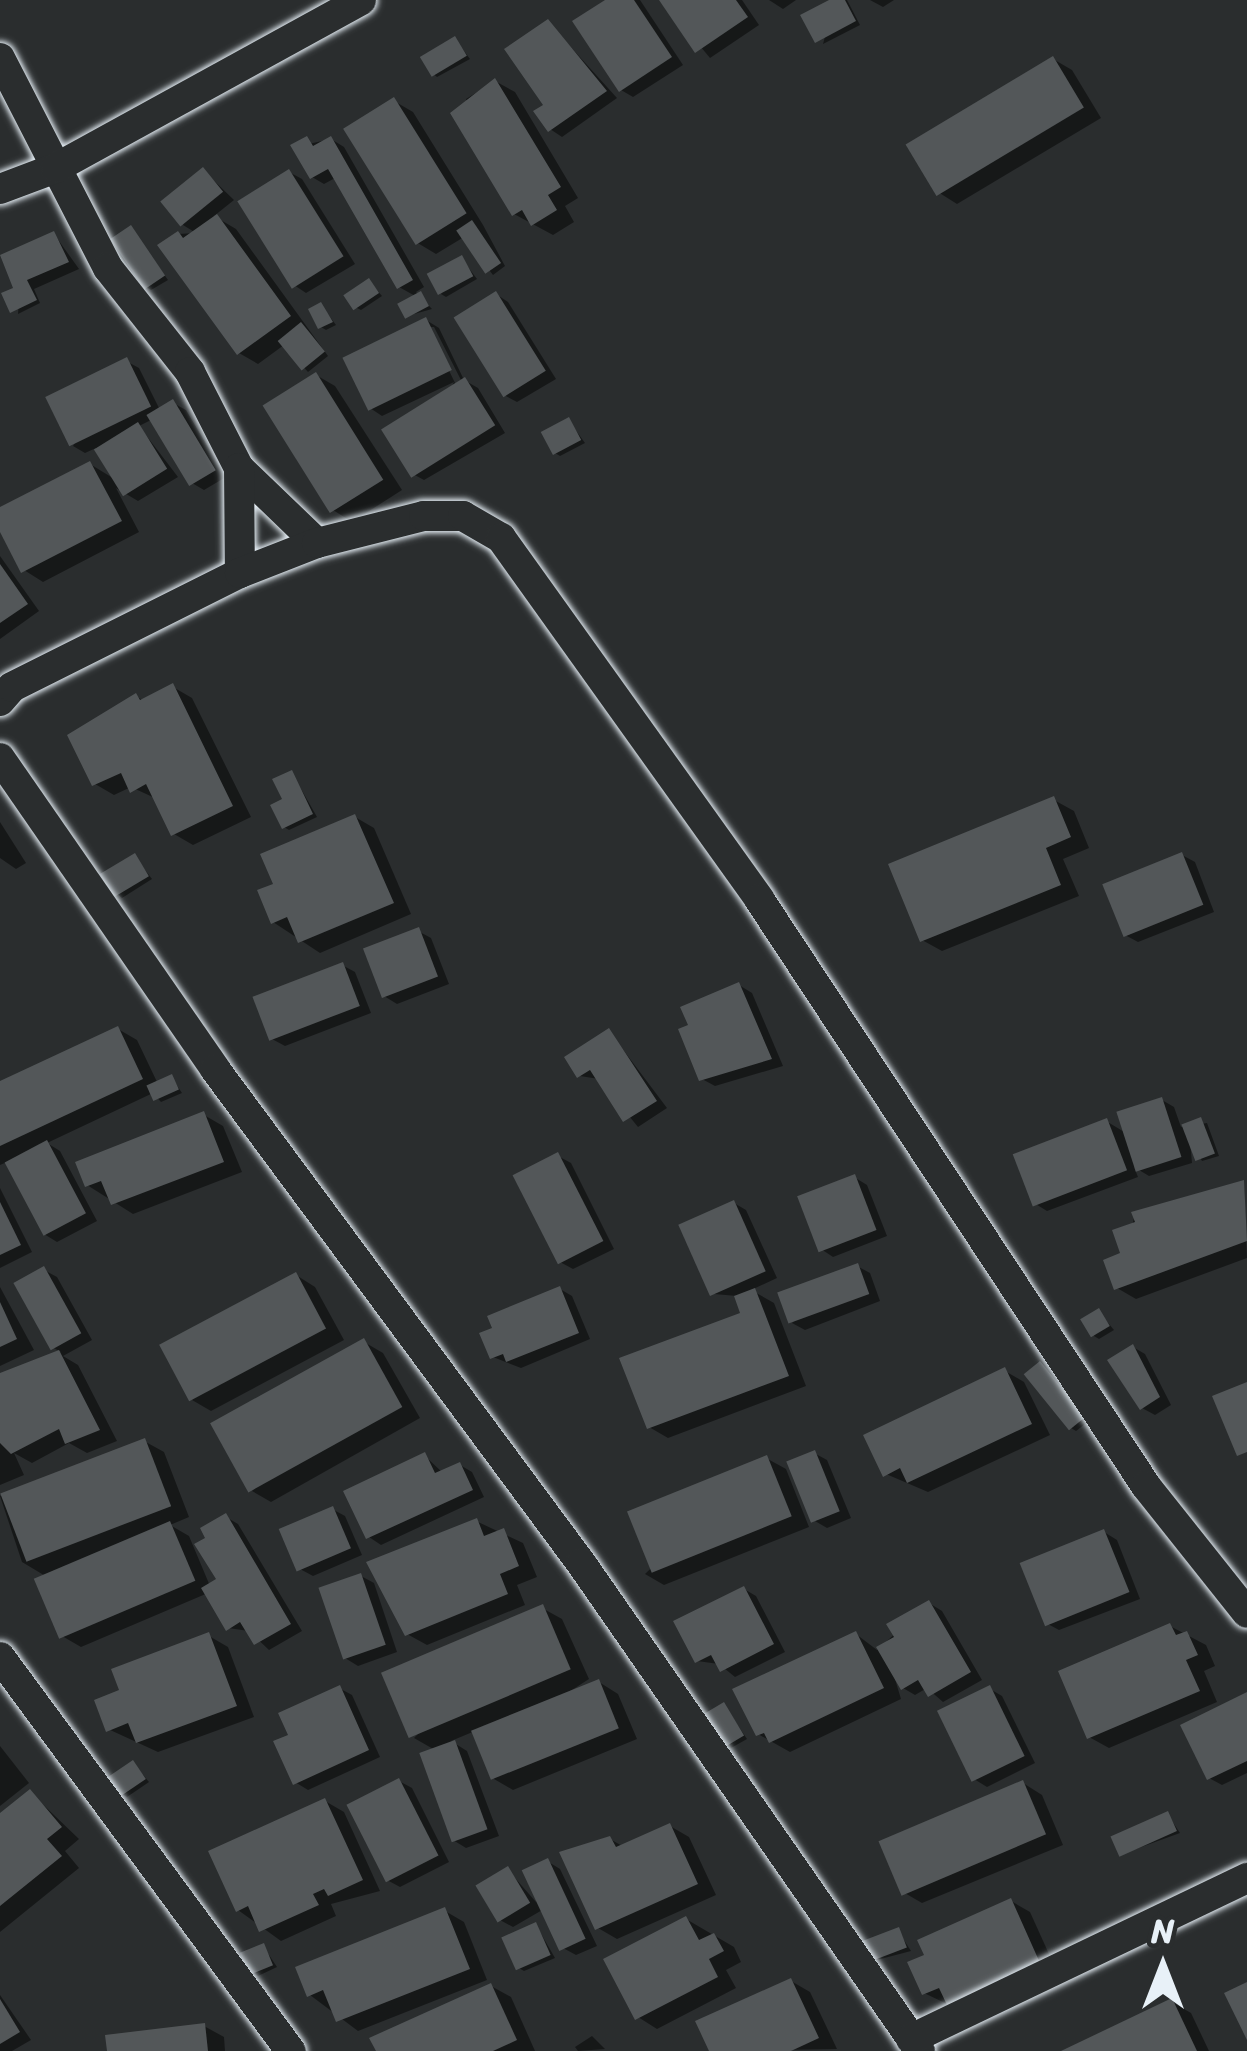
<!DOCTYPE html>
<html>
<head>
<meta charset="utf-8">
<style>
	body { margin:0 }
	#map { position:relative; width:1247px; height:2051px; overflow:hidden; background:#2a2d2e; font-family:Sriracha,sans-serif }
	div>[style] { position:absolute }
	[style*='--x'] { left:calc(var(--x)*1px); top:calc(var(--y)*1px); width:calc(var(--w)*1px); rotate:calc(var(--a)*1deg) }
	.shadow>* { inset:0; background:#0007 }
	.building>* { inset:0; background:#535759; transform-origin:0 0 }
	.roads { filter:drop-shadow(0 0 3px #e8f1f8) drop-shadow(0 0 3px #e8f1f8) }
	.street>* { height:30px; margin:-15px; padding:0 15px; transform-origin:15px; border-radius:15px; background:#2a2d2e }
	span { translate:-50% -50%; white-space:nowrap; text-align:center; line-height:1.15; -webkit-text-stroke:9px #2a2d2e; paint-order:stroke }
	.north { position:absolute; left:1103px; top:1907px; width:120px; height:120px; -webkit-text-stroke:9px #2a2d2e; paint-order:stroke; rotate:0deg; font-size:33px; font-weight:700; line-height:48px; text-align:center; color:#e8f1f8 }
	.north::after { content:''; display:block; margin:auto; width:42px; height:54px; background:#e8f1f8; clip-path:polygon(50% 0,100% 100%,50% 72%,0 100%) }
</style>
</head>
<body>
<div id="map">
	<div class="shadow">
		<i style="clip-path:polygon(610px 0,640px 0,683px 65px,633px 97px,621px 90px)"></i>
		<i style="clip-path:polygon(662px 0,742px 0,759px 25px,710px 58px)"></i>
		<i style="clip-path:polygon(769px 0,796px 0,783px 9px)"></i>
		<i style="clip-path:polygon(835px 0,847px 0,860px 25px,823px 44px)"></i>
		<i style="clip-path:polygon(870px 0,894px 0,883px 7px)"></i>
		<i style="clip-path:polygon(548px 22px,617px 98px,562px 137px,550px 129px)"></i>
		<i style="clip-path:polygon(455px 39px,470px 59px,437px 77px,432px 73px)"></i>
		<i style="clip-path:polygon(1053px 59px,1072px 70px,1101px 118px,957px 204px,938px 192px)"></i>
		<i style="clip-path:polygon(495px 81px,515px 92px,578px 198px,565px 206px,574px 222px,553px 235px,514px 214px,466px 99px)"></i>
		<i style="clip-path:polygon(394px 101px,413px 112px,483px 225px,505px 266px,493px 275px,464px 237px,436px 254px,416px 242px)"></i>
		<i style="clip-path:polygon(331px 139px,344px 147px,424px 287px,416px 292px,432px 309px,407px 316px,417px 297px,399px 287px,337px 177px,324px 184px,312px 177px,295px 147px)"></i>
		<i style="clip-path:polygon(203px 170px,234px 200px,214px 216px,236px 229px,328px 356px,308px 372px,284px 345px,258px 364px,239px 353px,178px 234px,196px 233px,183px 225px)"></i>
		<i style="clip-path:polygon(289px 172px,302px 179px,355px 264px,306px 293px,294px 285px)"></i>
		<i style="clip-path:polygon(131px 229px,168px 280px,151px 290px,146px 287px)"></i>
		<i style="clip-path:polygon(54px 234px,79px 269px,34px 289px,40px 303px,18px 314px,20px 288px)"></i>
		<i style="clip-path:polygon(462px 259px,477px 279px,446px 297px,441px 294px)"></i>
		<i style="clip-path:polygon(369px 281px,382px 296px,361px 310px,355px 307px)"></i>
		<i style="clip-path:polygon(496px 294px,508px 302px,556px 379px,517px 402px,504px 395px)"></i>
		<i style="clip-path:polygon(321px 305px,336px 325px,326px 330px,321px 327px)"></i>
		<i style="clip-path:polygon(evenodd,426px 320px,439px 328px,464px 380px,478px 388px,505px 433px,424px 480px,411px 473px,454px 382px,382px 416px,370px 408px,426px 320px,428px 327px,434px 327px,462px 382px,456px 385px,428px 327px)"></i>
		<i style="clip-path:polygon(126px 361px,139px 368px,160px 410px,173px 403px,186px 410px,226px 477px,204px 490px,192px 483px,153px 419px,139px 426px,178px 477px,138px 501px,116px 488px,139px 532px,43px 582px,24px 570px,0 510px,90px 464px,116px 480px,96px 448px,85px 453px,73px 446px)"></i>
		<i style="clip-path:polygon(316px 375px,335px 386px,402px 490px,352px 522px,333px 510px)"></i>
		<i style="clip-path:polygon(569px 421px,585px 443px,560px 456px,555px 453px)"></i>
		<i style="clip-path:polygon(0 556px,39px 611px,0 639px)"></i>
		<i style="clip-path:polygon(173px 687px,192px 698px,251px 817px,193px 845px,174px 834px,157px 799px,131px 787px,114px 795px,95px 784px,136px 696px,144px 701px)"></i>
		<i style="clip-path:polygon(292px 773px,317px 817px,289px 830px,284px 827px)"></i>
		<i style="clip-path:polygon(1054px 800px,1074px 811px,1089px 848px,1063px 859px,1079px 896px,942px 951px,922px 940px)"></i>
		<i style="clip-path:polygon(355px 817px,374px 828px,411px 914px,320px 953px,273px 922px,277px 885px)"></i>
		<i style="clip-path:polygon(0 822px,26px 863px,16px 869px,0 858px)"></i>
		<i style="clip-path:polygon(1182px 855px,1195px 862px,1214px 912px,1138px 942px,1125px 935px)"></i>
		<i style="clip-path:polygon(135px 857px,152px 879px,122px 898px,117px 894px)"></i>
		<i style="clip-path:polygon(418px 931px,431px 938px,449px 984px,397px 1004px,384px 996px)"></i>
		<i style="clip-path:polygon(342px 965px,355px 972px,371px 1013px,285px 1046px,272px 1039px)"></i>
		<i style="clip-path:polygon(739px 985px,752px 993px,783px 1066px,715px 1086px,702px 1079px)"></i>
		<i style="clip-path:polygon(118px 1029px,137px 1040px,158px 1084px,172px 1078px,182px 1093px,161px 1102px,153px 1093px,47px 1143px,60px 1151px,97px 1221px,57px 1242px,44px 1234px,7px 1162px,0 1165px,0 1084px)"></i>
		<i style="clip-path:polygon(609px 1031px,667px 1108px,638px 1127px,599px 1079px,580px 1076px)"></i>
		<i style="clip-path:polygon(1162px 1100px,1174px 1107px,1181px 1127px,1207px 1123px,1219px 1156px,1202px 1161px,1190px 1140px,1192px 1163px,1149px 1176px,1134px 1167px,1138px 1177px,1047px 1211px,1034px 1203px,1106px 1121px,1126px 1133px)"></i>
		<i style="clip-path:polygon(204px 1115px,223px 1126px,242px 1172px,133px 1214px,87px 1185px)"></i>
		<i style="clip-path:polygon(558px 1156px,571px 1163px,614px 1249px,573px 1269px,560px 1262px)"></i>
		<i style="clip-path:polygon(854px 1177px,867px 1185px,887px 1236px,833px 1257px,821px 1249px)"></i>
		<i style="clip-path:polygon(1244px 1184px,1247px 1258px,1136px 1299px,1117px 1288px,1135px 1214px)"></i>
		<i style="clip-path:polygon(0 1188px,32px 1252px,0 1268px)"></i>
		<i style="clip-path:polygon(734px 1203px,746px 1210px,777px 1278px,751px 1290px,774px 1303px,806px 1386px,668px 1438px,649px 1427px,744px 1314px,737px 1296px,714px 1294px)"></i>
		<i style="clip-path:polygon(857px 1266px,870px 1273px,880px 1301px,805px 1330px,792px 1323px)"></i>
		<i style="clip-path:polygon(44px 1270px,57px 1277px,92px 1340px,63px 1356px,78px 1365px,117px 1441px,87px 1453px,69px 1443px,32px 1463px,14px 1453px,24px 1475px,0 1485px,0 1376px,61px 1352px,52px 1347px)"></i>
		<i style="clip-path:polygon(296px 1275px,315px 1287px,344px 1340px,211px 1411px,192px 1400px)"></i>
		<i style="clip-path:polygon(0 1287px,34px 1350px,0 1366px)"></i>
		<i style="clip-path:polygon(560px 1289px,572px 1296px,590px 1339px,521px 1368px,493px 1357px)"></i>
		<i style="clip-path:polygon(1099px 1312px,1114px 1330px,1099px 1339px,1094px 1336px)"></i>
		<i style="clip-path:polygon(364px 1342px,383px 1353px,420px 1418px,271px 1502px,252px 1491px)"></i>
		<i style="clip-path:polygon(1133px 1347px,1145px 1354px,1171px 1405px,1155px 1415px,1142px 1408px)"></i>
		<i style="clip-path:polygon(1040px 1364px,1089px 1421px,1076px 1431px,1071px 1428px)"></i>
		<i style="clip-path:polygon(1005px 1371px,1024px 1382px,1050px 1435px,928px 1492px,886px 1474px)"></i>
		<i style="clip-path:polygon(144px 1441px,164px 1452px,189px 1517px,170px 1525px,189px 1536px,210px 1586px,220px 1580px,226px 1517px,238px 1524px,302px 1631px,269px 1650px,249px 1631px,228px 1628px,208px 1593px,81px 1647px,62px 1636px,47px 1577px,22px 1562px,0 1496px)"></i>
		<i style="clip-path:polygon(814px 1453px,827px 1460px,851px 1518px,827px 1528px,815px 1521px)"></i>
		<i style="clip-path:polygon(425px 1456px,443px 1473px,460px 1465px,472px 1472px,484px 1497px,381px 1545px,369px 1537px)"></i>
		<i style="clip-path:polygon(766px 1458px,786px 1469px,809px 1527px,664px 1585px,645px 1574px)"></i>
		<i style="clip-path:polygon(332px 1509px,345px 1516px,362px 1555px,313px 1576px,300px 1569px)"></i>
		<i style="clip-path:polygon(476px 1521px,523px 1543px,537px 1577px,517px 1585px,525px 1605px,427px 1645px,407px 1634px)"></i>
		<i style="clip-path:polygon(1104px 1532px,1117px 1540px,1140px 1599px,1059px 1630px,1046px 1623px)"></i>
		<i style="clip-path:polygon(361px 1576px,374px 1583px,397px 1652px,358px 1666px,345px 1658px)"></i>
		<i style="clip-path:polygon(744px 1589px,756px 1596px,785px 1652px,735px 1677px,719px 1664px,697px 1661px)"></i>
		<i style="clip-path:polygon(929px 1603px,942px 1611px,982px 1680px,943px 1702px,927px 1688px,915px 1695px,903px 1688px,892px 1669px,901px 1699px,790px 1752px,758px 1734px,856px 1634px,877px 1650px)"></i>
		<i style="clip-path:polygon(542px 1608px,562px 1619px,589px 1679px,558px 1699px,599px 1682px,618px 1694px,637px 1739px,513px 1790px,494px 1779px,475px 1731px,451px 1741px,467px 1751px,499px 1836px,466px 1848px,453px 1840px,435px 1750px,414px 1738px)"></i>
		<i style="clip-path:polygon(1170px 1626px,1206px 1645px,1215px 1666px,1204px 1671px,1217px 1702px,1109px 1748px,1089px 1737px)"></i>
		<i style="clip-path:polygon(209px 1636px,228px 1647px,254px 1717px,158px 1752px,108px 1729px,123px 1692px)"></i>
		<i style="clip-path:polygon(339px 1688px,352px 1695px,380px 1757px,308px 1790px,295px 1782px,292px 1736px)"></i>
		<i style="clip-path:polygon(990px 1689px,1002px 1696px,1035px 1763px,987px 1787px,974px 1779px)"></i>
		<i style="clip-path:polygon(1247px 1695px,1247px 1773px,1222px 1785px,1209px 1778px)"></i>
		<i style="clip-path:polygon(724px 1705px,747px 1739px,731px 1748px,726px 1745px)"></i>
		<i style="clip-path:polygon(0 1746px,29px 1783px,0 1806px)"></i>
		<i style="clip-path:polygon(134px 1764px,149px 1782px,127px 1797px,122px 1794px)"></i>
		<i style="clip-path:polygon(399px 1781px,412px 1788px,449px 1862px,400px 1887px,387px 1880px)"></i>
		<i style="clip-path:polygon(1023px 1783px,1042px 1795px,1063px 1845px,922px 1903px,903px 1892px)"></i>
		<i style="clip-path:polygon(30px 1792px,79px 1839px,65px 1851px,79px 1868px,0 1932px,0 1817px)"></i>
		<i style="clip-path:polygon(325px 1801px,344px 1812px,380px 1891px,331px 1904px,336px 1916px,281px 1941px,238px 1910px)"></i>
		<i style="clip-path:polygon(1168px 1815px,1180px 1833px,1122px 1854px)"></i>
		<i style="clip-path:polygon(670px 1826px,689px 1837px,716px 1895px,617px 1939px,598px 1928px,610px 1839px,624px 1847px)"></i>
		<i style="clip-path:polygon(547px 1861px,560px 1869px,597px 1946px,576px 1955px,563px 1948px,544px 1909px,513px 1927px,500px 1920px,508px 1870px,536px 1902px)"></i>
		<i style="clip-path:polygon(1011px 1901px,1030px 1912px,1058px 1974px,968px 2014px,924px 1993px)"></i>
		<i style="clip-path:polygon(445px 1911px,464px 1922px,487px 1980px,358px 2031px,310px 1995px)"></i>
		<i style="clip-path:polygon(686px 1919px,734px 1947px,741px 1962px,726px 1970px,736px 1988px,657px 2029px,638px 2017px)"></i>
		<i style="clip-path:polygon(536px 1925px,555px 1958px,524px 1971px,519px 1968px)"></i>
		<i style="clip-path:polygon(898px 1931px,911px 1951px,873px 1961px)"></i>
		<i style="clip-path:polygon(263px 1946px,277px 1967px,258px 1976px,252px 1972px)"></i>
		<i style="clip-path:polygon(791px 1981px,810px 1992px,837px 2049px,712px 2051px)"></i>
		<i style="clip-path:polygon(491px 1986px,511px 1997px,535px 2051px,379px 2051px)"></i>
		<i style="clip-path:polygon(0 1995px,31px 2040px,12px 2051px,0 2051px)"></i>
		<i style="clip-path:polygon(1172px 2002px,1191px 2013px,1209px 2051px,1068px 2051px)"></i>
		<i style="clip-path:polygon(204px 2026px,224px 2037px,225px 2051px,110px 2051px)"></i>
		<i style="clip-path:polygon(592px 2036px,605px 2049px,578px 2051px,575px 2047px)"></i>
	</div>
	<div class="building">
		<i style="clip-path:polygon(605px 0,634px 0,672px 57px,619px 92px,572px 21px)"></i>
		<i style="clip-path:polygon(659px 0,736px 0,748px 17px,695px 53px)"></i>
		<i style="clip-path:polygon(829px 0,845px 0,856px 21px,815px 43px,800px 15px)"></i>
		<i style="clip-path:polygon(548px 19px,607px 91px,548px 132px,533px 111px,543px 105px,504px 49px)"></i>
		<i style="left:455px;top:36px;width:23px;height:41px;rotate:59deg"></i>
		<i style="left:1053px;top:56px;width:60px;height:172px;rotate:59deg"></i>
		<i style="clip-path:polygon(495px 78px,561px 187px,548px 195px,557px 210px,531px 226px,522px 210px,512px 216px,450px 113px)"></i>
		<i style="left:394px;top:97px;width:137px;height:60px;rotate:58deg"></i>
		<i style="clip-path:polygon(307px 136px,313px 146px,331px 136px,413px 280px,397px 289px,328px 169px,310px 179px,290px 145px)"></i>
		<i style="left:203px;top:167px;width:32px;height:55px;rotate:51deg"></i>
		<i style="left:289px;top:169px;width:103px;height:61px;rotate:58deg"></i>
		<i style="clip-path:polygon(217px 214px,291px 316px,237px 355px,157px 245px,178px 231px,183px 238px)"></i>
		<i style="left:472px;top:220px;width:52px;height:19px;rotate:56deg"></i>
		<i style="left:131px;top:225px;width:61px;height:25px;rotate:56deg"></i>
		<i style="clip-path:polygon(54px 231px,69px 262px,27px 280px,37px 300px,10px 313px,1px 293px,13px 288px,0 255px)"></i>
		<i style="left:462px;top:255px;width:24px;height:40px;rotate:62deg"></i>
		<i style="left:369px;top:278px;width:18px;height:31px;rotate:56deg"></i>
		<i style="left:421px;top:291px;width:17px;height:27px;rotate:62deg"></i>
		<i style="left:496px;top:291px;width:94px;height:50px;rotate:58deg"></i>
		<i style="clip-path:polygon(321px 302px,333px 322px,318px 329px,308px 309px)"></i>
		<i style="left:426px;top:317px;width:59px;height:93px;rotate:64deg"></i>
		<i style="left:301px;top:322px;width:38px;height:30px;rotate:51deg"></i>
		<i style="left:127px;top:357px;width:55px;height:91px;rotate:64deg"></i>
		<i style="left:316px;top:372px;width:127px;height:63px;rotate:58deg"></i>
		<i style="left:465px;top:377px;width:57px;height:99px;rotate:58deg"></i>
		<i style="left:173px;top:399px;width:83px;height:31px;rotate:59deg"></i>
		<i style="left:569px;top:417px;width:26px;height:32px;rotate:62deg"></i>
		<i style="left:138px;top:422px;width:55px;height:52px;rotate:58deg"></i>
		<i style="clip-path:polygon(90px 461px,122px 521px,21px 573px,0 532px,0 507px)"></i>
		<i style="clip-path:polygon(0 564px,28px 604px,0 623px)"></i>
		<i style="clip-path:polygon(173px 683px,233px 806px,171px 836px,146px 784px,130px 793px,121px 773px,92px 786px,67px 735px,136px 693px,140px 700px)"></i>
		<i style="clip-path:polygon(292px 770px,313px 814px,282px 829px,270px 805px,282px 799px,272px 779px)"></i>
		<i style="clip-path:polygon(1054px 796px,1071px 837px,1046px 848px,1061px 885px,920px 942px,888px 864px)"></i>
		<i style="clip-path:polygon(355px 814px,394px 903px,298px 943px,287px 917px,271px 924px,257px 890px,273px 884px,260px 854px)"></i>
		<i style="left:1182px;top:852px;width:57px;height:86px;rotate:68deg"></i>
		<i style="left:135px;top:853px;width:27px;height:41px;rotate:59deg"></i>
		<i style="left:419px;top:927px;width:53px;height:60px;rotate:69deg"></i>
		<i style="left:343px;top:962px;width:47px;height:97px;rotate:69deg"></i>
		<i style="clip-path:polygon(739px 982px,772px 1059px,699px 1081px,678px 1029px,688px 1025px,680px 1007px)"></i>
		<i style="clip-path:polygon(118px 1026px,143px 1079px,0 1146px,0 1081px)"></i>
		<i style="clip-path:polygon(609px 1028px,657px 1101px,623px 1122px,590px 1070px,577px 1078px,564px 1057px)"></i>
		<i style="left:172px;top:1074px;width:17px;height:28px;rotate:66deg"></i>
		<i style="left:1162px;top:1097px;width:63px;height:48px;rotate:72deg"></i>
		<i style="clip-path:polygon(204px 1111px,224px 1162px,111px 1205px,101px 1181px,85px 1187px,75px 1162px)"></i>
		<i style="left:1201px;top:1117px;width:39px;height:21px;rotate:69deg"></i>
		<i style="left:1107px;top:1118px;width:56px;height:101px;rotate:69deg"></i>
		<i style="left:47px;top:1140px;width:83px;height:48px;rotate:62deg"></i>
		<i style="left:558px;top:1152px;width:100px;height:51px;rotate:63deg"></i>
		<i style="left:855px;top:1174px;width:60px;height:62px;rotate:69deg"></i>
		<i style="clip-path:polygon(1244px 1180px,1247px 1241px,1114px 1290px,1103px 1260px,1120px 1253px,1112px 1230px,1135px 1222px,1131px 1212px)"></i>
		<i style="left:734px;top:1200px;width:78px;height:61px;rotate:66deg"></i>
		<i style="clip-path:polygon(0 1202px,21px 1245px,0 1255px)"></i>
		<i style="left:858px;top:1263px;width:33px;height:86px;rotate:70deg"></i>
		<i style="left:44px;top:1266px;width:77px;height:35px;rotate:61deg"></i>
		<i style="left:296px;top:1272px;width:64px;height:155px;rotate:62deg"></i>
		<i style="clip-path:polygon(560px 1286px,579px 1333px,506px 1362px,503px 1354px,490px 1359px,479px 1333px,492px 1328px,487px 1316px)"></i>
		<i style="clip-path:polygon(755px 1288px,789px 1376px,647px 1429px,619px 1358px,740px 1313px,734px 1296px)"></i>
		<i style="clip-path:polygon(0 1302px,17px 1339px,0 1347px)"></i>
		<i style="left:1099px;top:1308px;width:21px;height:22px;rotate:59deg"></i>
		<i style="left:364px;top:1338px;width:79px;height:176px;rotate:61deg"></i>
		<i style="clip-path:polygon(1133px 1344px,1160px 1397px,1140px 1410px,1107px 1360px)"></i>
		<i style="clip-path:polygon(59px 1350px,100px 1430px,65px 1444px,59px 1429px,11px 1454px,0 1443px,0 1373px)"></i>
		<i style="left:1040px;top:1361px;width:72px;height:21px;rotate:51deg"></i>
		<i style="clip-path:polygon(1005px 1367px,1032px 1424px,907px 1483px,900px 1468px,883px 1477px,863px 1435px)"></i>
		<i style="clip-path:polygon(1247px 1382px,1247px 1452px,1237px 1456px,1212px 1396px)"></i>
		<i style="left:145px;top:1438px;width:73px;height:155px;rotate:69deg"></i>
		<i style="left:815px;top:1450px;width:66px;height:31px;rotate:68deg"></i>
		<i style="clip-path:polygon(425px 1452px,435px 1473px,460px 1462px,473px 1490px,366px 1539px,343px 1491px)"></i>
		<i style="left:767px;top:1455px;width:66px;height:151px;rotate:68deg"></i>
		<i style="left:333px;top:1506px;width:46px;height:59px;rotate:67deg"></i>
		<i style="clip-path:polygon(226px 1513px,291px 1624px,254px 1645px,240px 1622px,226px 1631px,201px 1588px,216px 1579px,194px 1544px,205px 1538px,200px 1528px)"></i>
		<i style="clip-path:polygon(477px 1518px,484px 1536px,504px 1528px,519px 1566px,500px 1574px,508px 1594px,405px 1636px,366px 1562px)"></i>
		<i style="left:170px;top:1521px;width:65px;height:148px;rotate:67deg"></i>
		<i style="left:1104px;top:1529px;width:68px;height:91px;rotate:68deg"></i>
		<i style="left:361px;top:1573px;width:76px;height:45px;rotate:71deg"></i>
		<i style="clip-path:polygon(744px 1586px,774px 1644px,720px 1672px,711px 1655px,695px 1663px,673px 1621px)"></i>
		<i style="clip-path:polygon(929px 1600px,971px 1672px,928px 1697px,918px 1680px,901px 1690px,876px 1647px,894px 1637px,886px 1624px)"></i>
		<i style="left:543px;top:1604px;width:71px;height:176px;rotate:67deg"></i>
		<i style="clip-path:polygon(1170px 1623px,1176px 1635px,1187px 1631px,1198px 1655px,1186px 1660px,1200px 1691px,1087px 1739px,1058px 1671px)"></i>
		<i style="clip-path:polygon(856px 1631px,884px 1688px,769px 1743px,764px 1733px,756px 1736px,732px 1689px)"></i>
		<i style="clip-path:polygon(209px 1632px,237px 1706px,136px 1743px,128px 1723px,106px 1732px,94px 1700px,119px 1690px,111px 1669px)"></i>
		<i style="left:599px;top:1679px;width:53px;height:138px;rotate:68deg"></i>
		<i style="clip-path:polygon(340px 1685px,369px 1750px,293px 1785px,273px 1741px,288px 1735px,278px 1713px)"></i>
		<i style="left:990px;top:1685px;width:79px;height:59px;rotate:64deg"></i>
		<i style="clip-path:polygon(1247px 1692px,1247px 1761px,1207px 1780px,1180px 1725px)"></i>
		<i style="left:724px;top:1702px;width:39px;height:24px;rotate:59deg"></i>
		<i style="left:455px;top:1740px;width:95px;height:38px;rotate:70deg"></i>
		<i style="left:133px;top:1760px;width:23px;height:32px;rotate:56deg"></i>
		<i style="left:399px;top:1778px;width:87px;height:59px;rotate:63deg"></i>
		<i style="left:1023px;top:1780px;width:59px;height:157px;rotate:67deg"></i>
		<i style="clip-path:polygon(30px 1789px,62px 1827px,47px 1839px,62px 1856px,0 1906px,0 1813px)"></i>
		<i style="clip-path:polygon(325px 1798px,363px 1880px,328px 1896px,324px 1889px,313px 1894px,319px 1905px,259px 1932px,248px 1906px,236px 1912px,208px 1851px)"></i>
		<i style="left:1168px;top:1811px;width:22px;height:63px;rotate:66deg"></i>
		<i style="clip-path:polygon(670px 1823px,698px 1884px,595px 1930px,559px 1852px,610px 1836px,616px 1847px)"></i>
		<i style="left:548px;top:1858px;width:89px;height:29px;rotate:65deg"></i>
		<i style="left:508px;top:1866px;width:43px;height:38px;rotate:59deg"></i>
		<i style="clip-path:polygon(1011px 1898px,1040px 1963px,947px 2005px,939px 1988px,922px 1995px,907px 1962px,924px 1955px,917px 1940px)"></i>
		<i style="clip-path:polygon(445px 1907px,470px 1969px,336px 2022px,323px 1990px,307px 1997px,295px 1967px)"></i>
		<i style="clip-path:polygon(686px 1916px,699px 1940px,714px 1933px,724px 1951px,709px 1959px,718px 1977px,635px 2020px,603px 1959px)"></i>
		<i style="left:536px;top:1922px;width:36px;height:38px;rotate:66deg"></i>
		<i style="left:899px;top:1927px;width:22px;height:40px;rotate:69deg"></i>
		<i style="left:264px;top:1943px;width:24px;height:26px;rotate:68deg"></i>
		<i style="clip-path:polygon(791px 1978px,819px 2038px,791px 2051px,709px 2051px,695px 2021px)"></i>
		<i style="clip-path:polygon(1247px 1982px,1247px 2040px,1224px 1993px)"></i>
		<i style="clip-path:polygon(491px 1983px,517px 2040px,493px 2051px,376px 2051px,369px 2038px)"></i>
		<i style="clip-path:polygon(1172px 1998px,1197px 2051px,1061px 2051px)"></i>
		<i style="clip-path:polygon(0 1999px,20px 2032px,0 2044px)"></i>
		<i style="clip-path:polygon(205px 2023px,208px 2051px,107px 2051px,105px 2035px)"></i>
	</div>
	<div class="roads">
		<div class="street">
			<i style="--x:0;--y:58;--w:236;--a:62.8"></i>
			<i style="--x:108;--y:268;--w:132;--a:51.7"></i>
			<i style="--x:190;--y:372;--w:108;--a:63"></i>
			<i style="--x:239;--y:468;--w:108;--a:43.9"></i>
			<i style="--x:0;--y:189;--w:60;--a:-20.6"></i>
			<i style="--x:56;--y:168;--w:348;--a:-28.8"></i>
			<i style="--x:239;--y:468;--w:105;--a:89.5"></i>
			<i style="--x:0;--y:701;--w:18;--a:-49"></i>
			<i style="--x:12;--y:687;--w:255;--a:-26.6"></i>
			<i style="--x:240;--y:573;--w:83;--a:-21.3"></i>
			<i style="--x:317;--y:543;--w:110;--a:-14.2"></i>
			<i style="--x:424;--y:516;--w:39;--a:0"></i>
			<i style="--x:463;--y:516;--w:44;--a:30.1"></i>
			<i style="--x:501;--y:538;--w:444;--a:54.4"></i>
			<i style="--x:759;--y:899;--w:703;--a:56.6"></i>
			<i style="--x:1146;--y:1486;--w:162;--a:51.5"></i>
			<i style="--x:0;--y:758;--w:378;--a:55.3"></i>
			<i style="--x:215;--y:1069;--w:615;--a:53.47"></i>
			<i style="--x:581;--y:1563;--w:594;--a:55.21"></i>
			<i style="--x:0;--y:1657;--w:490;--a:53.6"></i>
			<i style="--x:911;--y:2039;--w:373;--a:-25.6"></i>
		</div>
	</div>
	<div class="north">N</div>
</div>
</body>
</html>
